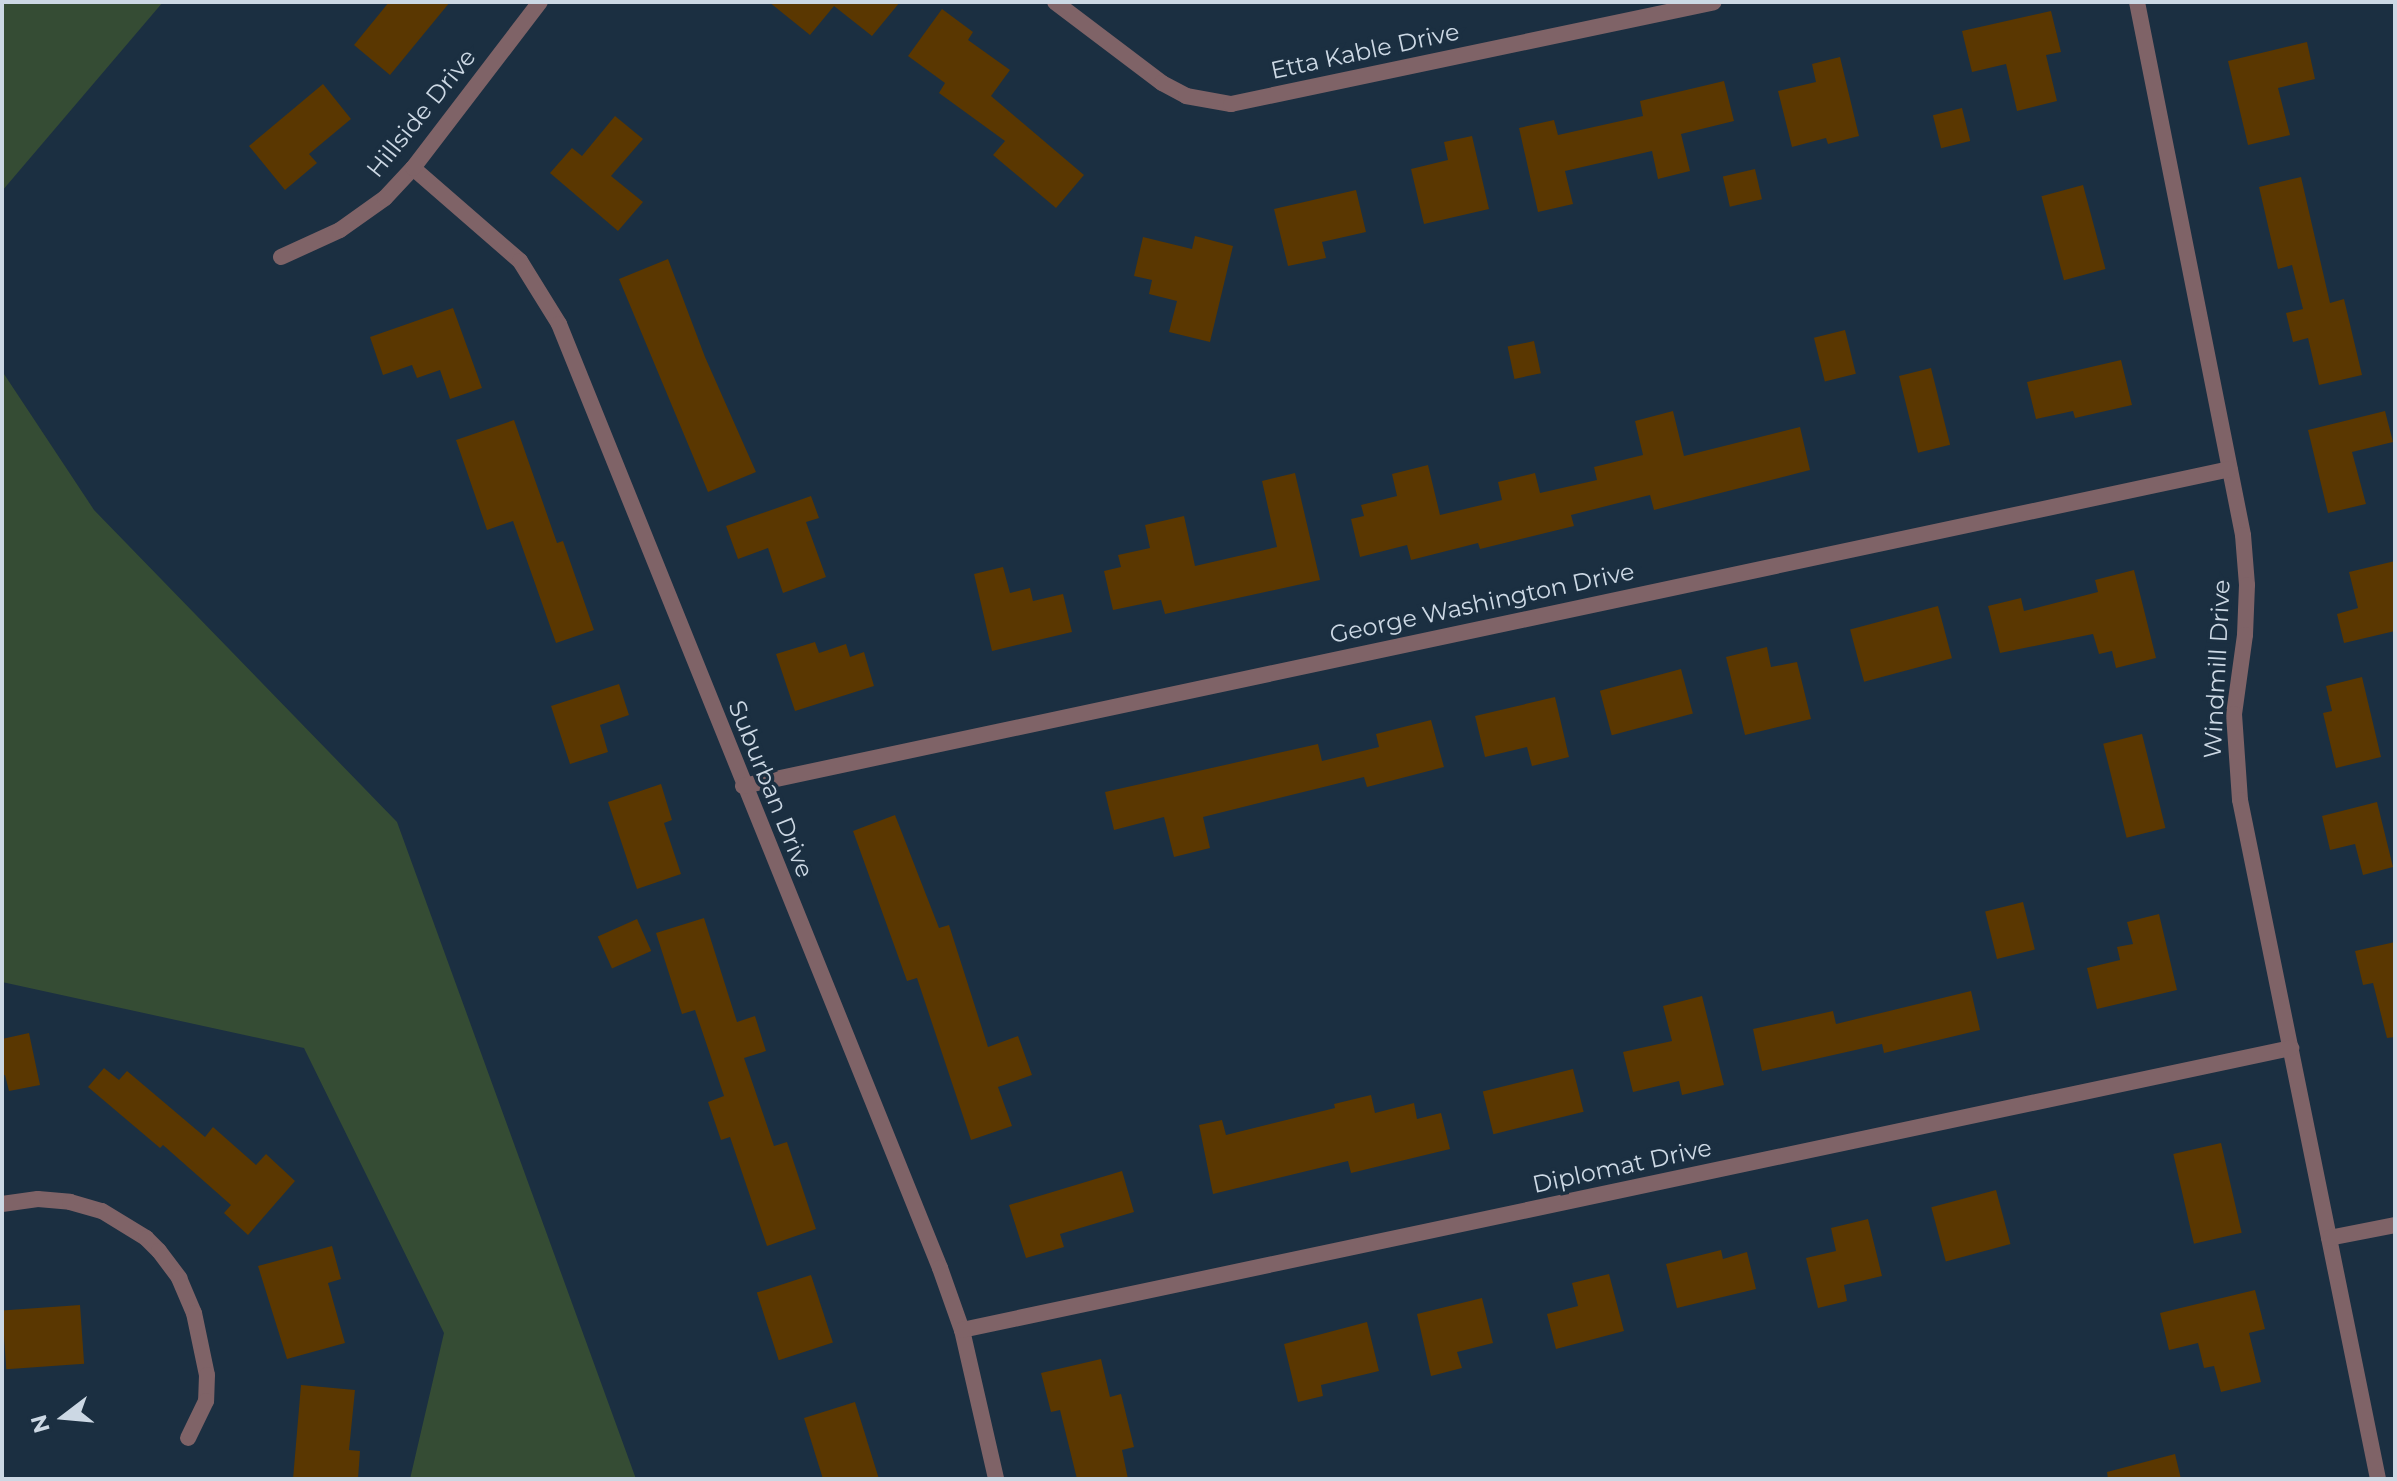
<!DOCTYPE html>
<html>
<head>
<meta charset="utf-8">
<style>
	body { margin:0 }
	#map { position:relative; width:2397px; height:1481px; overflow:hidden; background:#1b2f41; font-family:Montserrat,sans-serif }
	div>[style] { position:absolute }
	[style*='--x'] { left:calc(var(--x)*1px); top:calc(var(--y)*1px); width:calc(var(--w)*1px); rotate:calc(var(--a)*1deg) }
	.green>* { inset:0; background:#354c34 }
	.building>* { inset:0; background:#5a3701; transform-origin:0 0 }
	.street>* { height:16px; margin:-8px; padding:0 8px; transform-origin:8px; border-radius:8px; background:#7f6367 }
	span { translate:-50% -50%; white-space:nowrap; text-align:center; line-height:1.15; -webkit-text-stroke:7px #1b2f41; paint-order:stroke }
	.street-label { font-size:24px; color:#ccd8e4 }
	.frame { position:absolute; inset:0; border:4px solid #ccd8e4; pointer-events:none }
	.north { position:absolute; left:24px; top:1377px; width:80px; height:80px; -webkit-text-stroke:6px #1b2f41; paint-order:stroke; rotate:254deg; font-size:22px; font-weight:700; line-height:32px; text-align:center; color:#ccd8e4 }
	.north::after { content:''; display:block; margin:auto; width:28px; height:36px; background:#ccd8e4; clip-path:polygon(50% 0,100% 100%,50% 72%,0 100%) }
</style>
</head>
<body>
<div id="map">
	<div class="green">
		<i style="clip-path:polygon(2px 2px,163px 2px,2px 191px)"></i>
		<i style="clip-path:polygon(2px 371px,94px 510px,397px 822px,636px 1479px,410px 1479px,444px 1333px,304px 1048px,2px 982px)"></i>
	</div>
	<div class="building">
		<i style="clip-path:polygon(389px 2px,450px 2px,390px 75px,354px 45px)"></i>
		<i style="clip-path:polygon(769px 2px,900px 2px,872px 36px,834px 6px,810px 35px)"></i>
		<i style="clip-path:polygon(942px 9px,973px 32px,968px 40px,1010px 70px,991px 96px,1084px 175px,1056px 208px,993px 155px,1005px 141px,939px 93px,945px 83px,908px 56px)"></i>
		<i style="clip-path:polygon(2051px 11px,2061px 52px,2046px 55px,2057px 101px,2017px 111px,2006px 64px,1972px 72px,1962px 31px)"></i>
		<i style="clip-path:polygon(2307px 42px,2315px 79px,2278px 88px,2290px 135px,2248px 145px,2228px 61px)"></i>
		<i style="clip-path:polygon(1840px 57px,1859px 136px,1828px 144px,1826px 138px,1792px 147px,1778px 91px,1816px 82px,1812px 64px)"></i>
		<i style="clip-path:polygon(1724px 81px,1734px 121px,1681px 134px,1690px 171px,1658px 179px,1652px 151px,1565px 171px,1573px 204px,1538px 212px,1519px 128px,1554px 120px,1558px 135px,1643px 116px,1640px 101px)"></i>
		<i style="clip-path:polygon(323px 84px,351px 119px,309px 154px,317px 163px,285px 190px,249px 146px)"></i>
		<i style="left:1962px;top:108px;width:34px;height:30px;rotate:76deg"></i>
		<i style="clip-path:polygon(615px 116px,643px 139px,611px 176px,643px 202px,618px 231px,550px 173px,572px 148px,582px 156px)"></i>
		<i style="clip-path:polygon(1472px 136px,1489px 209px,1424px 224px,1411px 169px,1448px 160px,1444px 142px)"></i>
		<i style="left:1755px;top:169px;width:31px;height:33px;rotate:77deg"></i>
		<i style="clip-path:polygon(2301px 177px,2330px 303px,2344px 299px,2362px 375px,2319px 385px,2308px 338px,2293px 342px,2286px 313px,2303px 309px,2292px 265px,2278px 269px,2259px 187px)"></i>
		<i style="left:2083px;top:185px;width:87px;height:43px;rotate:75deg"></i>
		<i style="clip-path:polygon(1356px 190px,1366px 232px,1322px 242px,1326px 258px,1288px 266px,1274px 209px)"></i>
		<i style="clip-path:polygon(1195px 236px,1233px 246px,1210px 342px,1169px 332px,1177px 301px,1149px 294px,1152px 280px,1134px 276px,1143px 237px,1192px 249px)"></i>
		<i style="clip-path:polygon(668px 259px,705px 357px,756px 472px,708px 492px,619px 279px)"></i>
		<i style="clip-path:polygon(453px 308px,482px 388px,450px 399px,440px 370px,417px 378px,412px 365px,383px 375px,370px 337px)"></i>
		<i style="left:1845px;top:330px;width:45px;height:32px;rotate:76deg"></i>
		<i style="left:1534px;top:341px;width:33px;height:27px;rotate:78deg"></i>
		<i style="clip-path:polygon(2121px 360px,2132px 405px,2075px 418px,2073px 411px,2036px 419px,2027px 382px)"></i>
		<i style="left:1931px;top:368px;width:79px;height:33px;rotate:76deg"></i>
		<i style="clip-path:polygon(1673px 411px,1684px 456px,1800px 427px,1810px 470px,1654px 510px,1650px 495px,1571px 515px,1574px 526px,1480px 549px,1478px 543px,1411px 560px,1407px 545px,1360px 557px,1351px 519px,1364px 516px,1361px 505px,1397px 496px,1392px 474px,1428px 465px,1440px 515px,1502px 500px,1498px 482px,1535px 473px,1540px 493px,1597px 480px,1594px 467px,1643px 455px,1635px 421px)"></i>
		<i style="clip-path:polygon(2385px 411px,2393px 442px,2352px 452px,2366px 504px,2328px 513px,2308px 430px)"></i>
		<i style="clip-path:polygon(514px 420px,557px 543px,563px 541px,594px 630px,556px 643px,513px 521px,487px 530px,456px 440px)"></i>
		<i style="clip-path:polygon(1295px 473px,1320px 580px,1165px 614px,1161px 600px,1113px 610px,1104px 571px,1121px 567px,1118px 555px,1150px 548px,1145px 525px,1184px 516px,1195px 566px,1277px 547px,1262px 481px)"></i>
		<i style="clip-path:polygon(811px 496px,819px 518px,806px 522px,826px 577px,783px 593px,768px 548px,738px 559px,726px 526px)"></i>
		<i style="clip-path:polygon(2395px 561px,2395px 631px,2344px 643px,2337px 614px,2358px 608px,2349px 572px)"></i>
		<i style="clip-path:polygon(1003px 567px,1010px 593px,1030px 588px,1033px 601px,1063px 594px,1072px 632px,992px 651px,974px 574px)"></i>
		<i style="clip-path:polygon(2134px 570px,2156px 658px,2116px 668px,2112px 651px,2099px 654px,2093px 634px,2000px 653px,1988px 606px,2021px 598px,2024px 611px,2098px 592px,2095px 580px)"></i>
		<i style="left:1938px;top:606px;width:54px;height:91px;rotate:75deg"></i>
		<i style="clip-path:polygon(815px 642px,819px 653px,846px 644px,850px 657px,864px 652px,874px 686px,795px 711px,776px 654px)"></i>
		<i style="clip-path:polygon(1767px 647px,1771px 667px,1797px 662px,1811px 719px,1745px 735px,1726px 657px)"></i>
		<i style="left:1681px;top:669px;width:46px;height:84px;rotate:75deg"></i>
		<i style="clip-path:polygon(2362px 677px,2381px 757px,2336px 768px,2323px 713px,2332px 711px,2326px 686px)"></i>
		<i style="clip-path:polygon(619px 684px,629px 715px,600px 725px,608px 752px,570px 764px,551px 706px)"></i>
		<i style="clip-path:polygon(1555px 697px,1569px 757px,1532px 766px,1527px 747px,1485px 757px,1475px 716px)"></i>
		<i style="clip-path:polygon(1431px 720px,1444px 767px,1367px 787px,1364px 777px,1203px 817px,1210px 848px,1174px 857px,1164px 817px,1114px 830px,1105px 792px,1318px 744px,1322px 761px,1379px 747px,1376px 734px)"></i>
		<i style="left:2142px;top:734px;width:97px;height:40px;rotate:76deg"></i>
		<i style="clip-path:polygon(661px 784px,672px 820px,664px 823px,681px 874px,637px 889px,608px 802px)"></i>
		<i style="clip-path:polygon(2377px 802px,2393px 867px,2363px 875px,2355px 844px,2330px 850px,2322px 816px)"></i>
		<i style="clip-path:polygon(895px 815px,939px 928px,949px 925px,988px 1047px,1018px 1036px,1032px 1075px,998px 1087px,1012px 1126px,971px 1140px,917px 978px,907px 981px,853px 831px)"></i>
		<i style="left:2023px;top:902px;width:49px;height:39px;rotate:76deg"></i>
		<i style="clip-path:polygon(2159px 914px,2177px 990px,2097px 1009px,2087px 968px,2120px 960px,2117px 947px,2133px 944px,2127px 922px)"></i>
		<i style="clip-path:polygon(704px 918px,737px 1022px,755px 1016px,766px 1051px,744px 1058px,774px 1146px,787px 1142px,816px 1229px,767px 1246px,730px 1137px,721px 1140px,708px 1102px,724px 1096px,695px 1010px,682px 1014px,656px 933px)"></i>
		<i style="left:637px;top:919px;width:35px;height:43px;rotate:66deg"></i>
		<i style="clip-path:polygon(2395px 942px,2395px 1037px,2387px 1038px,2373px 983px,2363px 985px,2355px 951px)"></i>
		<i style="clip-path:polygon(1971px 991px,1980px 1030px,1884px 1053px,1882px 1044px,1762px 1071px,1753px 1029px,1833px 1011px,1836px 1024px)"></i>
		<i style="clip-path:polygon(1702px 996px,1724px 1085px,1682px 1095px,1679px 1081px,1633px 1092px,1623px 1052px,1672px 1041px,1663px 1006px)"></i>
		<i style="clip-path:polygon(29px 1033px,40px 1085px,9px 1091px,5px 1075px,2px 1076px,2px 1039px)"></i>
		<i style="clip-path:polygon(104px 1068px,119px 1080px,127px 1071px,205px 1137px,213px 1127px,256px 1165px,266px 1154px,295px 1181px,248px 1235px,224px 1213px,231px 1205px,163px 1145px,160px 1148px,88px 1087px)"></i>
		<i style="left:1573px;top:1069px;width:44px;height:93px;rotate:76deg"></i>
		<i style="clip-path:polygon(1371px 1095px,1375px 1113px,1414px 1103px,1417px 1119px,1441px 1113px,1450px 1149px,1351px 1173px,1348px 1161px,1213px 1194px,1199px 1125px,1222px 1120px,1226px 1135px,1335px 1108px,1334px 1104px)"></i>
		<i style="left:2221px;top:1143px;width:92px;height:49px;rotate:77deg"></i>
		<i style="clip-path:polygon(1122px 1171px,1134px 1212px,1060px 1234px,1064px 1247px,1026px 1258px,1009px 1205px)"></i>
		<i style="left:1996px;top:1190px;width:56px;height:67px;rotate:75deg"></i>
		<i style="clip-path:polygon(1868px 1219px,1882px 1276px,1844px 1285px,1847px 1301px,1818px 1308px,1806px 1258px,1836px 1251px,1831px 1228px)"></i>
		<i style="clip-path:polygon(332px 1246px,341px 1279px,328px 1283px,345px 1343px,287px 1359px,258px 1266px)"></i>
		<i style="clip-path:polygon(1721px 1250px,1723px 1259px,1747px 1252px,1756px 1289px,1677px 1308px,1666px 1264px)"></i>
		<i style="clip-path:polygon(1609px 1274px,1624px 1331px,1556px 1349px,1547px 1314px,1578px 1306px,1572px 1283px)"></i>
		<i style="left:811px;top:1275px;width:71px;height:57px;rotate:72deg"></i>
		<i style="clip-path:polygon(2255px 1290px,2265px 1329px,2249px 1333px,2261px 1382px,2221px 1392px,2214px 1366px,2204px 1368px,2198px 1343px,2169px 1350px,2160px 1313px)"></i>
		<i style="clip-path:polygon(1482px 1298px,1493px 1343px,1457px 1352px,1462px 1368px,1431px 1376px,1417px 1314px)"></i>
		<i style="left:80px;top:1305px;width:59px;height:78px;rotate:86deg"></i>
		<i style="clip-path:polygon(1367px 1322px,1379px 1371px,1321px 1385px,1323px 1396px,1298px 1402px,1284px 1344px)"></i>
		<i style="clip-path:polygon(1101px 1359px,1110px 1397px,1121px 1394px,1134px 1447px,1122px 1450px,1128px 1479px,1077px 1479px,1060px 1410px,1051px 1412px,1041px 1373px)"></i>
		<i style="clip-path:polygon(301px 1385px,355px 1390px,349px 1450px,360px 1451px,358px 1479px,293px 1479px)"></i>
		<i style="clip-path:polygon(855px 1402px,879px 1479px,823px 1479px,804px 1418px)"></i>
		<i style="clip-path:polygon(2175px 1454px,2181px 1479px,2108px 1479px,2107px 1472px)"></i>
	</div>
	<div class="street">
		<i style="--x:1055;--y:2;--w:134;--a:37.1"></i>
		<i style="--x:1162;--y:83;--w:27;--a:28"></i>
		<i style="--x:1186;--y:96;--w:46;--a:10.1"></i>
		<i style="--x:1231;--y:104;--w:493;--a:-11.9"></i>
		<i style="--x:2137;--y:2;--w:543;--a:78.75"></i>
		<i style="--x:2243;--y:535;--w:50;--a:85.4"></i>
		<i style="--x:2247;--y:585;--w:50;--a:92.3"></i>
		<i style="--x:2245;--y:635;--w:80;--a:97.9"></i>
		<i style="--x:2234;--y:714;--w:86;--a:86"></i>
		<i style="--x:2240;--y:800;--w:693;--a:78.51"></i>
		<i style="--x:413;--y:168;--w:142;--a:41"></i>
		<i style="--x:520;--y:261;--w:74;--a:58.2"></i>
		<i style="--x:559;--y:324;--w:1018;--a:68.02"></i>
		<i style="--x:940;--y:1268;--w:66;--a:70.5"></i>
		<i style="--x:962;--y:1330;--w:153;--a:77.1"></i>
		<i style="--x:281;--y:257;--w:65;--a:-24.6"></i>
		<i style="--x:340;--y:230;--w:55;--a:-35.4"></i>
		<i style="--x:385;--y:198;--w:41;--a:-47"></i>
		<i style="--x:413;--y:168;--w:209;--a:-52.6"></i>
		<i style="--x:743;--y:786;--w:1520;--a:-12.03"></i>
		<i style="--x:2;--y:1204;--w:36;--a:-8"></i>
		<i style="--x:38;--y:1199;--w:32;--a:5"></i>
		<i style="--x:70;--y:1202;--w:33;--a:16"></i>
		<i style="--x:102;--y:1211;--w:52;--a:31.5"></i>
		<i style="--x:146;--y:1238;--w:18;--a:45"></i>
		<i style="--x:159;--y:1251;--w:34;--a:53"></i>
		<i style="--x:179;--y:1278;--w:38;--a:67"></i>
		<i style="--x:194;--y:1313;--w:63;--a:78.2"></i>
		<i style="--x:207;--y:1375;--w:26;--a:92"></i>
		<i style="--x:206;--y:1401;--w:41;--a:115.9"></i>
		<i style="--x:2329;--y:1238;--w:67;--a:-11.1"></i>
		<i style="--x:962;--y:1330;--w:1359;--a:-11.98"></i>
	</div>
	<div class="street-label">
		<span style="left:1365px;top:51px;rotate:-12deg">Etta Kable Drive</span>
		<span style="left:421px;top:113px;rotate:-51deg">Hillside Drive</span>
		<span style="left:1482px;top:603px;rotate:-12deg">George Washington Drive</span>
		<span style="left:2217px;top:669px;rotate:-87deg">Windmill Drive</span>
		<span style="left:771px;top:789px;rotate:68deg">Suburban Drive</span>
		<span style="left:1622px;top:1166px;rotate:-12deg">Diplomat Drive</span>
	</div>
	<div class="frame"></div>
	<div class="north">N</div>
</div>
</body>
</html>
